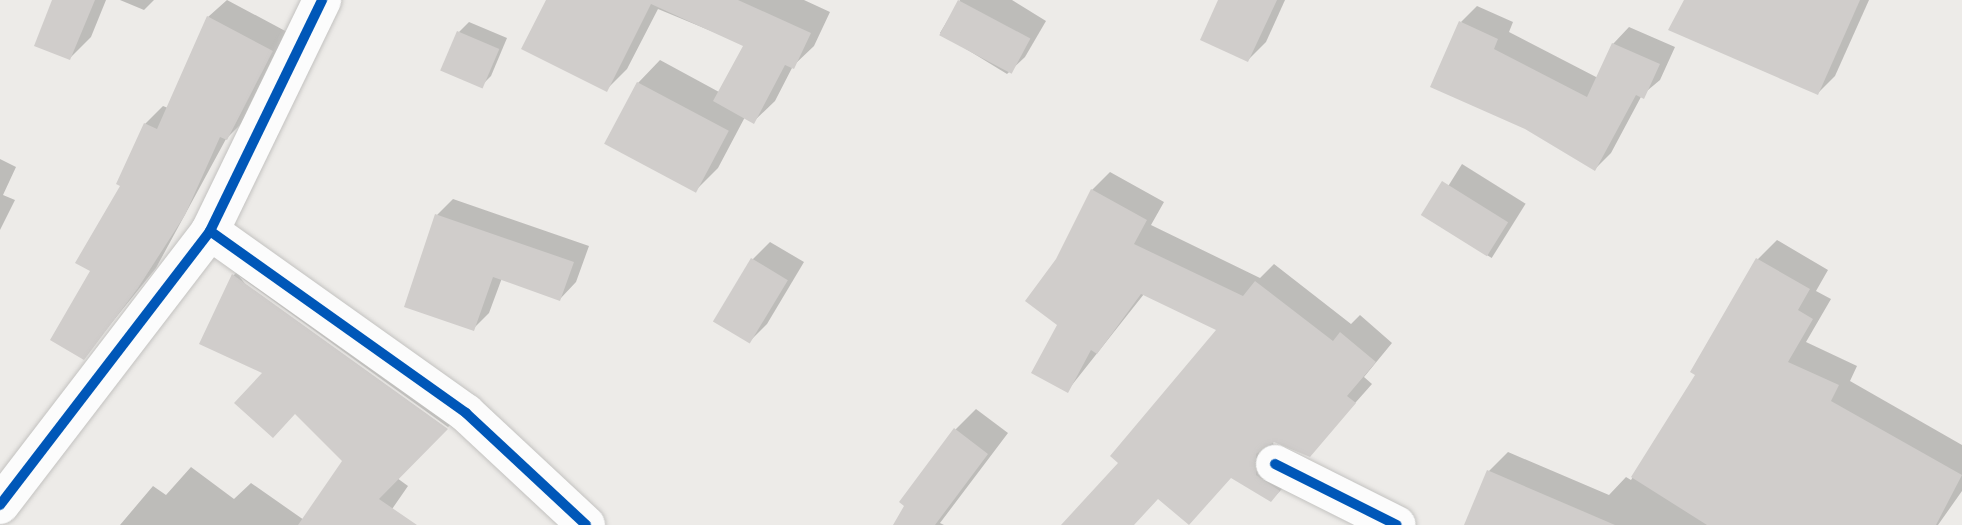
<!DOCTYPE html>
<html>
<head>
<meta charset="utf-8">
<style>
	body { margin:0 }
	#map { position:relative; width:1962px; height:525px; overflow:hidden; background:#edebe8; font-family:"Nunito Sans",sans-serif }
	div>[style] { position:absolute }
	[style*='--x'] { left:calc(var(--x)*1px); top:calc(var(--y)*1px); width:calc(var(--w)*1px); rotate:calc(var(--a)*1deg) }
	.shadow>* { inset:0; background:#0003; transform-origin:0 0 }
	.building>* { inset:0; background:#d0cdcb; transform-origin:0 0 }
	.roads { filter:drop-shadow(0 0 2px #c3c2c0) drop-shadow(0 0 2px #c3c2c0) }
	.street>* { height:38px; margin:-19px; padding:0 19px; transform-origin:19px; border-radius:19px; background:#fcfcfc }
	.cycleway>* { height:10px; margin:-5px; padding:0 5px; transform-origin:5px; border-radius:5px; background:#0057b8 }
	span { translate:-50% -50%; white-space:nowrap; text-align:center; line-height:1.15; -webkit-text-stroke:6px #fff; paint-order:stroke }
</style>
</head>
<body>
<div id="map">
	<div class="shadow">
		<i style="clip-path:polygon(54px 0,106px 0,91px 37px,70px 58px)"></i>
		<i style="clip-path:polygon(120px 0,154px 0,144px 10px)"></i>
		<i style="clip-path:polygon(227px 0,289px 33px,245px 120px,226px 139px,156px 268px,83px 358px,92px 271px,145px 124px,163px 106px,168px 108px,208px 17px)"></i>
		<i style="clip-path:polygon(548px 0,804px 0,830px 12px,814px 46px,793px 66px,775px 101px,754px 121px,745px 117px,718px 168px,696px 190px,638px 83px,660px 60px,719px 92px,745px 45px,658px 9px,627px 69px,606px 90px)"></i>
		<i style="clip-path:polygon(960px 0,1012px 0,1046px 21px,1025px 57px,1007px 74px,940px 33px)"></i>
		<i style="clip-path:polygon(1220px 0,1285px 0,1266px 42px,1248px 60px)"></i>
		<i style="clip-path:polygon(1686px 0,1869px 0,1835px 76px,1818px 93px)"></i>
		<i style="clip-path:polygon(1477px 6px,1513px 22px,1509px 32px,1598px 78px,1613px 44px,1629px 27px,1675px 47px,1660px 80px,1642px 95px,1611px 153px,1595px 169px,1461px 22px)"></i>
		<i style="clip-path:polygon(469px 22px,507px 38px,491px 76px,481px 86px,459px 32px)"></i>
		<i style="clip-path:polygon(0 159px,16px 167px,3px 195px,15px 200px,0 230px)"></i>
		<i style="left:1462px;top:164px;width:75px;height:64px;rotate:32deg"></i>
		<i style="clip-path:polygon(1110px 172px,1164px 202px,1151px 225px,1260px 278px,1274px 264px,1351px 324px,1360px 315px,1392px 343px,1364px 377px,1372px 384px,1309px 455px,1273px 440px,1274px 457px,1289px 482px,1271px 500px,1232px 476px,1159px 497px,1133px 525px,1063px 525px,1120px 463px,1219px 330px,1144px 294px,1068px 390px,1057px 260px,1092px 190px)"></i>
		<i style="clip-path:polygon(453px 199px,589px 246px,576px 282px,560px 299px,502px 278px,489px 313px,473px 329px,437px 215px)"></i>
		<i style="clip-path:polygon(1777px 240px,1828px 270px,1816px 291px,1831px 299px,1806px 342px,1857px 366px,1850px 381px,1962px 445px,1962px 491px,1938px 525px,1466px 525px,1489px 471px,1508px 452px,1609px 495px,1626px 477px,1631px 480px,1698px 374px,1757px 260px)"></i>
		<i style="clip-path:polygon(770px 242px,804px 262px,767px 324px,749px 342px,752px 260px)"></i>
		<i style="clip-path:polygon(253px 255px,467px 409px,448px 427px,239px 276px,397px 478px,408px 486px,381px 525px,120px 525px,153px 486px,166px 495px,191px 467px,234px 499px,251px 483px,304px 520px,345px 461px,265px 373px,202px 343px,234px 275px)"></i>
		<i style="clip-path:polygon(976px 409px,1008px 433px,940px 523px,944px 525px,895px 525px,956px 429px)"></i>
	</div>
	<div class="building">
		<i style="clip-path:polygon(52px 0,95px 0,70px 60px,34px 46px)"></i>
		<i style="clip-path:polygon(546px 0,738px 0,811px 33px,794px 69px,785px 65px,754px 124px,713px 101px,743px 46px,651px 4px,607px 92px,521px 49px)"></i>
		<i style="left:958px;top:0;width:82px;height:40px;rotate:28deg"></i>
		<i style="clip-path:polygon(1218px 0,1277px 0,1248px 62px,1200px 40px)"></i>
		<i style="clip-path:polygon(1684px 0,1860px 0,1818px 95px,1668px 30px)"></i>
		<i style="clip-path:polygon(207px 16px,273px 51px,227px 140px,220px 137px,185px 215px,138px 288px,84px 360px,50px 340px,90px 271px,75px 263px,120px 186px,116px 184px,144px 123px,157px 129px)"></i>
		<i style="clip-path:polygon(1459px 21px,1498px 39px,1494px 49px,1587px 97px,1612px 43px,1660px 64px,1644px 99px,1636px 95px,1595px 171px,1525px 129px,1430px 87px)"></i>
		<i style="left:457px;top:31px;width:46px;height:43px;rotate:23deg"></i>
		<i style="left:637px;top:82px;width:104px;height:70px;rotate:28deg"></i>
		<i style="left:1442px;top:181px;width:78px;height:40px;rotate:32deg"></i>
		<i style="clip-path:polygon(1091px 189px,1147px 220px,1134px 244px,1243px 296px,1255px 281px,1333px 341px,1340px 332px,1376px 362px,1347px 396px,1356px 403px,1310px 457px,1274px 442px,1256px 454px,1256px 475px,1280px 491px,1271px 502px,1231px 478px,1189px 525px,1158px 499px,1134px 525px,1061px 525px,1118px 463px,1110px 456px,1216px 330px,1141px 294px,1097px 354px,1091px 350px,1068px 393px,1031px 373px,1057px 325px,1025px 301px,1056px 259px)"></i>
		<i style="clip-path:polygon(435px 214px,574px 262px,560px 301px,493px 277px,474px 331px,404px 307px)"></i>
		<i style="left:751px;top:258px;width:43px;height:74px;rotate:31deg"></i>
		<i style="clip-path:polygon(1756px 258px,1810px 289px,1798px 310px,1813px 319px,1788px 362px,1839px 385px,1831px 401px,1962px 475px,1936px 525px,1707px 525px,1631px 477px,1695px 375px,1690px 372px)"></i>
		<i style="clip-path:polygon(232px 274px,448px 429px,379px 499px,417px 525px,298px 525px,342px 461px,295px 414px,273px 438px,234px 403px,262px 373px,199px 344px)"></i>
		<i style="clip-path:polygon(954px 428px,988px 454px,935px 525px,893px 525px,904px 506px,899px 502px)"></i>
		<i style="clip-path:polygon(1487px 470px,1615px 525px,1464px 525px)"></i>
	</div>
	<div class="roads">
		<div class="street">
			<i style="--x:210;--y:231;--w:314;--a:35.4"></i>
			<i style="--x:466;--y:413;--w:164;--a:43"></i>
			<i style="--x:1275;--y:464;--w:136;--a:26.6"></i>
			<i style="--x:0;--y:505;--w:345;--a:-52.5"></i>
			<i style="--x:210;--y:231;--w:257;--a:-64.1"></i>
		</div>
	</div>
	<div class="cycleway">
		<i style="--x:210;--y:231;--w:314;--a:35.4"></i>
		<i style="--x:466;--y:413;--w:164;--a:43"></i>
		<i style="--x:1275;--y:464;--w:136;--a:26.6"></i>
		<i style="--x:0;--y:505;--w:345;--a:-52.5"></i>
		<i style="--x:210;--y:231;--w:257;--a:-64.1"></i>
	</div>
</div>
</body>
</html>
